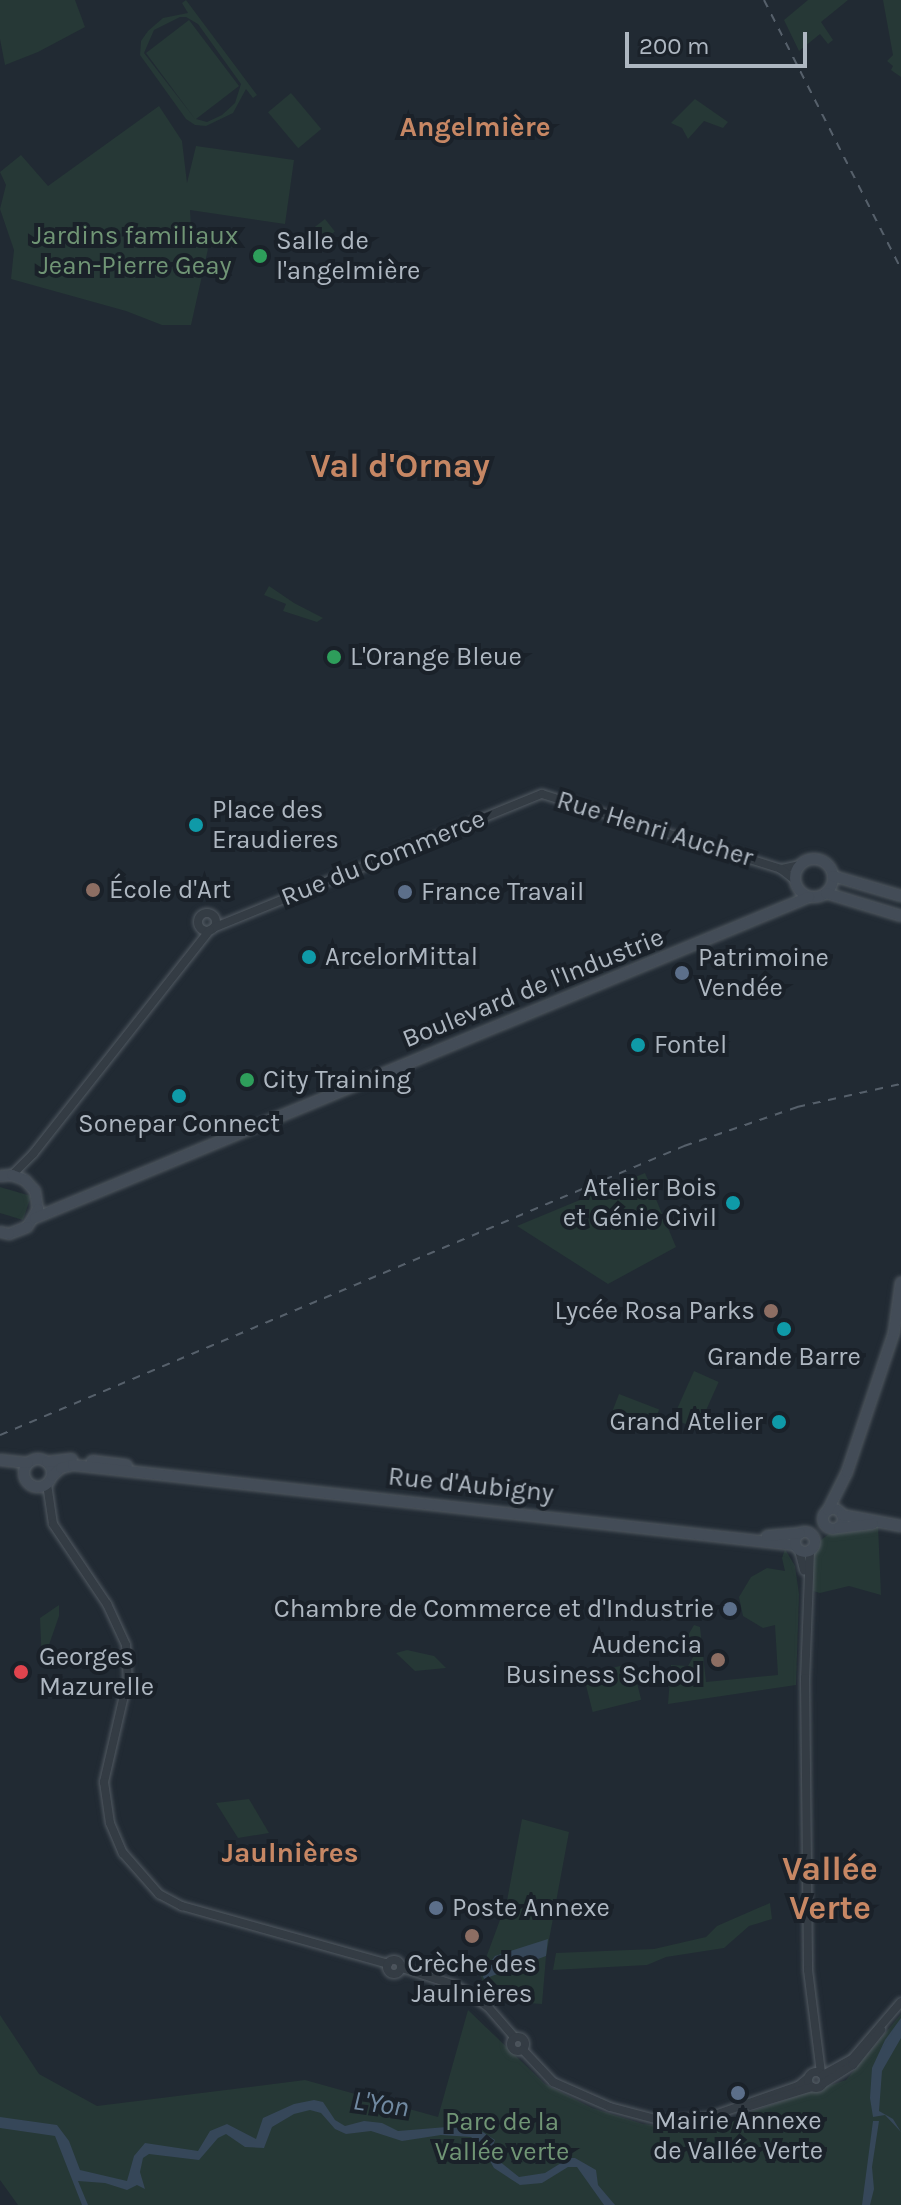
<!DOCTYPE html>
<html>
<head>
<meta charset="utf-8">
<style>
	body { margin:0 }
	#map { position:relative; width:901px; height:2205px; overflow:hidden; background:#212a33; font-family:Karla,sans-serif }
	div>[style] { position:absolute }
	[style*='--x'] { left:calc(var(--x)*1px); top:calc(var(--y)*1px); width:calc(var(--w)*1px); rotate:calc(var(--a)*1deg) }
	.green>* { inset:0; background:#263836; transform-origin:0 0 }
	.water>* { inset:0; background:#364759 }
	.roads { filter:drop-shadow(0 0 2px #525a62) drop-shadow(0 0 2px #525a62) }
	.tertiary>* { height:8px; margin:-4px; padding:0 4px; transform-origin:4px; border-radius:4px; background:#343c44 }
	.tertiary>.ring { margin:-4px; padding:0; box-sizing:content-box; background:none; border:8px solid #343c44; border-radius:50% }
	.secondary>* { height:10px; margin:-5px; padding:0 5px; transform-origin:5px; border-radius:5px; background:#434c57 }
	.secondary>.ring { margin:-5px; padding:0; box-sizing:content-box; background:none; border:10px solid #434c57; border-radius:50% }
	.rail>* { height:2px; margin-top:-1px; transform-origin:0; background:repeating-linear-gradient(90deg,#56606b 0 8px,transparent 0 16px) }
	.dots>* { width:22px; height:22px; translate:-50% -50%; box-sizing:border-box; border:4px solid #1a2129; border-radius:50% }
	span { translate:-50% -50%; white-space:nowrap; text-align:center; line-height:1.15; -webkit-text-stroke:8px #1a2129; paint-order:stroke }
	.park-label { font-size:26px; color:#709575 }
	.poi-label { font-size:26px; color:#aeb7c1 }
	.left { translate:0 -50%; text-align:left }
	.right { translate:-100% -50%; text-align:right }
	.street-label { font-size:26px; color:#aeb7c1 }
	.neighbourhood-label { font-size:28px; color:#c78764; font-weight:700 }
	.water-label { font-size:28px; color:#718aa2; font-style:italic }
	.district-label { font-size:34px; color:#c78764; font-weight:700 }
	.scale { position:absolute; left:625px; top:32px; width:182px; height:36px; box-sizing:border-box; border:4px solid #aeb7c1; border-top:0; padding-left:10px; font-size:24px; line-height:28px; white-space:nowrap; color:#aeb7c1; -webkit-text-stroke:6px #1a2129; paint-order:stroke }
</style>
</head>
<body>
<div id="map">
	<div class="green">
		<i style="clip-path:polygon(0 0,75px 0,85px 27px,38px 52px,5px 65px,0 39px)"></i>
		<i style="clip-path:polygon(evenodd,186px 0,257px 95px,253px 98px,246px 89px,233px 113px,206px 126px,195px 125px,186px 119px,140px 55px,141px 41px,148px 31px,163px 18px,188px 13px,182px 3px,186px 0,180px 17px,186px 17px,198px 24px,241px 84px,235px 103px,222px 115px,207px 122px,196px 119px,239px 86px,189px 20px,146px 53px,195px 119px,144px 53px,154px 30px,180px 17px)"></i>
		<i style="clip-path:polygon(808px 0,848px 0,821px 22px,833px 40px,828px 44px,820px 34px,799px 51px,784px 20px)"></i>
		<i style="clip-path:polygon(883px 0,901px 0,901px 77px,891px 70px,893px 66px,887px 61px,893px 55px)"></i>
		<i style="left:291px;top:93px;width:47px;height:30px;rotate:50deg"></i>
		<i style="clip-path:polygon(695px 99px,728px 122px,723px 128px,704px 121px,688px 139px,682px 128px,671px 123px)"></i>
		<i style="clip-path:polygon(159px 106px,182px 141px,187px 183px,196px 146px,294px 160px,285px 224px,190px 210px,191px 228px,208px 249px,191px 325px,162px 325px,126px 311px,11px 279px,14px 250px,0 209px,6px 185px,0 172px,21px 155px,48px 186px)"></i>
		<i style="left:325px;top:219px;width:16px;height:32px;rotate:52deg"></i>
		<i style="clip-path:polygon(269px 586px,294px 603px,323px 618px,317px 622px,283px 611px,286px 604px,264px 595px)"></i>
		<i style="clip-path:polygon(645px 1173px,676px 1247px,608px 1284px,517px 1226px)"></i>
		<i style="clip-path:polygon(0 1187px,31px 1196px,23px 1220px,0 1213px)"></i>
		<i style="left:694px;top:1371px;width:27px;height:52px;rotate:24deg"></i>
		<i style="left:619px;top:1394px;width:43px;height:20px;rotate:21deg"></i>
		<i style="clip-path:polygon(878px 1525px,881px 1595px,849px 1586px,820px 1593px,813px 1591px,813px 1554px,820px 1541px,831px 1532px)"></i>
		<i style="clip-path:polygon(785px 1549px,795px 1566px,799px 1594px,796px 1685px,668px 1704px,671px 1665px,688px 1666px,696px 1652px,683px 1644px,694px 1625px,700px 1627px,706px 1682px,778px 1675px,775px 1625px,763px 1628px,743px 1616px,739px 1597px,751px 1577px,767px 1568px,785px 1571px,782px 1558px)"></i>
		<i style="clip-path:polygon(59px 1605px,59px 1616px,42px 1665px,40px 1618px)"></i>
		<i style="clip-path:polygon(407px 1650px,434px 1656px,446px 1668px,415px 1671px,396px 1653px)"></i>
		<i style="left:632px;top:1663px;width:38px;height:50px;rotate:76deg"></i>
		<i style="clip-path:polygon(249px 1799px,269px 1833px,238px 1838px,216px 1803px)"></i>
		<i style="clip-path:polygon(522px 1819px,569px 1832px,546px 1956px,542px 2004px,528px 2003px,526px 1995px,517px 1995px,514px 2003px,504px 2002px,498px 1994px,485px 1987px,480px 1974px,507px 1901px)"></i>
		<i style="clip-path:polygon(770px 1903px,772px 1919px,749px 1926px,724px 1948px,666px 1957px,647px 1965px,553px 1970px,556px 1953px,654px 1949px,706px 1937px,717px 1926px)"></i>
		<i style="clip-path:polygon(468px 2010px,545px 2084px,592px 2108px,643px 2124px,695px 2130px,846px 2080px,901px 2014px,901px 2205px,18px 2205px,0 2180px,0 2015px,39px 2074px,97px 2106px,305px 2080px,438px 2117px)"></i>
	</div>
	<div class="water">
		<i style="clip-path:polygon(548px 1939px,546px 1956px,484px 1979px,482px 1974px,495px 1956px)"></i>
		<i style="clip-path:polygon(901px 2018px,901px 2038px,882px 2071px,879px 2111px,893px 2119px,901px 2132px,885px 2115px,873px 2117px,870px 2098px,872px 2068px,885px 2040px)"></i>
		<i style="clip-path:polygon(314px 2100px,323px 2102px,335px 2120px,345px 2126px,364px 2121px,382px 2123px,398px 2131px,447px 2127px,481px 2131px,495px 2140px,491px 2151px,494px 2157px,519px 2177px,545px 2173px,569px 2158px,575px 2158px,596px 2170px,598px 2185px,615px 2205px,604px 2205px,577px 2167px,568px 2167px,542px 2183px,520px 2185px,494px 2168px,481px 2145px,471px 2137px,441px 2135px,402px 2141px,371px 2131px,346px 2134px,335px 2129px,321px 2113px,310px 2110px,294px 2114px,272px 2127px,264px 2148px,245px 2147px,226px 2134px,218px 2138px,199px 2160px,149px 2154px,143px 2158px,140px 2172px,145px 2189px,137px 2185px,127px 2190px,105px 2183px,78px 2181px,88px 2205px,82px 2205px,55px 2136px,0 2128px,0 2117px,57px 2125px,69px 2141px,80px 2170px,127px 2181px,134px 2156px,145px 2143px,198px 2151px,210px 2131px,227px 2124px,256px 2139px,263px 2118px,294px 2104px)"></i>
		<i style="clip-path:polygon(873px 2121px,879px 2121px,872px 2167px,874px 2189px,870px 2205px,862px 2205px)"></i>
	</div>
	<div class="roads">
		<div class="tertiary">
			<i style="--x:781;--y:869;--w:19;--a:-12"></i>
			<i class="ring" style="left:198px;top:913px;width:10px;height:10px"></i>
			<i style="--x:213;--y:928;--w:355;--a:-22.2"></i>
			<i style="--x:542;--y:794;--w:250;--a:17.4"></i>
			<i style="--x:781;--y:869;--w:18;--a:38"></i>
			<i style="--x:12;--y:1175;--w:30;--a:-45"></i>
			<i style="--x:33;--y:1154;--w:285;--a:-51.7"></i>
			<i style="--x:47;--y:1484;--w:40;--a:81.5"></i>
			<i style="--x:53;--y:1524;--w:97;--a:56"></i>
			<i style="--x:107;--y:1604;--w:45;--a:65.1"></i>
			<i style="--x:126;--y:1645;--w:33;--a:87"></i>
			<i style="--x:128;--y:1678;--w:107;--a:103"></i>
			<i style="--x:104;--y:1782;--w:41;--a:81.7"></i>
			<i style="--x:110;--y:1823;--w:33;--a:67"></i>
			<i style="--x:123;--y:1853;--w:55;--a:48.7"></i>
			<i style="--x:159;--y:1894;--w:26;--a:28"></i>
			<i style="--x:182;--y:1906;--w:214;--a:15.7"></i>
			<i style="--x:799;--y:1550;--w:21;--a:76"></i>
			<i style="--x:810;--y:1550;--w:128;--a:92.2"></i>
			<i style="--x:805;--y:1678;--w:292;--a:89.4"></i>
			<i style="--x:808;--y:1970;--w:104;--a:82.8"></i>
			<i class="ring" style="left:387px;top:1960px;width:6px;height:6px"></i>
			<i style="--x:402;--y:1968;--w:56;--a:17.8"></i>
			<i style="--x:455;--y:1985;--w:15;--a:32"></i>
			<i style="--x:468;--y:1993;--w:24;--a:35"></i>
			<i style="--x:488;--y:2007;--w:40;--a:49"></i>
			<i class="ring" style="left:511px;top:2037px;width:6px;height:6px"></i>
			<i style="--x:523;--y:2050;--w:44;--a:46.8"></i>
			<i style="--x:553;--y:2082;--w:62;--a:23.7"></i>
			<i style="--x:610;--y:2107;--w:55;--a:14.8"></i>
			<i style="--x:663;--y:2121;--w:46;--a:-5"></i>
			<i style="--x:709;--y:2117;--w:94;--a:-19.2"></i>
			<i style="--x:798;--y:2086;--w:13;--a:-39"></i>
			<i class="ring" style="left:808px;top:2072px;width:8px;height:8px"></i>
			<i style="--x:823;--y:2075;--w:33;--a:-29"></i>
			<i style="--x:852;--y:2059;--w:75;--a:-49.3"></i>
			<i style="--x:824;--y:2083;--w:34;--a:-32"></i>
			<i style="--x:853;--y:2065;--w:45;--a:-51.3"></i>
			<i style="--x:750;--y:2106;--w:65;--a:-17"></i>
		</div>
		<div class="secondary">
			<i class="ring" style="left:795px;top:859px;width:28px;height:28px"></i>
			<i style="--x:833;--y:876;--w:71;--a:16.4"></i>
			<i style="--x:826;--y:893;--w:78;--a:17"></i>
			<i style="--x:0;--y:1176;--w:12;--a:-5"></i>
			<i style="--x:12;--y:1175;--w:14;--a:21"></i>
			<i style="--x:25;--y:1180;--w:15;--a:48"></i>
			<i style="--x:35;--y:1191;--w:18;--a:81"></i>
			<i style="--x:38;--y:1209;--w:21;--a:121"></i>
			<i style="--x:27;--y:1227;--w:19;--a:159"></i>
			<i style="--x:9;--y:1234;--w:9;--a:-167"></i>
			<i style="--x:35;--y:1218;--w:838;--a:-22.53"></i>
			<i class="ring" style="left:24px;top:1459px;width:18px;height:18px"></i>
			<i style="--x:0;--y:1460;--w:28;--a:6"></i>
			<i style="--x:92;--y:1461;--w:35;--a:7"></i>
			<i style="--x:47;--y:1462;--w:25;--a:-7"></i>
			<i style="--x:52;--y:1476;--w:12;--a:-42"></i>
			<i style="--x:61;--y:1468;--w:12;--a:-14"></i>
			<i style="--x:73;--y:1465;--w:726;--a:6.32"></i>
			<i class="ring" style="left:823px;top:1509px;width:10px;height:10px"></i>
			<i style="--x:828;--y:1510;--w:42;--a:-63.4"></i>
			<i style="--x:847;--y:1472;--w:148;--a:-71.4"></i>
			<i style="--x:894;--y:1332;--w:50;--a:-82"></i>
			<i style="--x:842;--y:1515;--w:60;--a:10.6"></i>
			<i style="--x:839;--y:1528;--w:34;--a:-7"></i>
			<i class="ring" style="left:795px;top:1532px;width:10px;height:10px"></i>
			<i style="--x:767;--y:1536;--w:33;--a:-5"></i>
		</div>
	</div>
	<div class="rail">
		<i style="--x:764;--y:0;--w:302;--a:63"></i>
		<i style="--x:0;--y:1435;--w:743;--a:-22.9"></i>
		<i style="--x:684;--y:1146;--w:120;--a:-19"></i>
		<i style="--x:797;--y:1107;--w:107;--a:-12.5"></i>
	</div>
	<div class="dots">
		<i style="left:260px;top:256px;background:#2e9e5b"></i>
		<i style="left:334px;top:657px;background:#2e9e5b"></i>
		<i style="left:196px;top:825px;background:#0f9aa8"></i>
		<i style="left:93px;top:890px;background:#8d6e63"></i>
		<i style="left:405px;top:892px;background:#5c6f8a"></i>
		<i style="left:309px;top:957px;background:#0f9aa8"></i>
		<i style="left:682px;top:973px;background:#5c6f8a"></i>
		<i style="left:638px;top:1045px;background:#0f9aa8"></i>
		<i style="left:247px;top:1080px;background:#2e9e5b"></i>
		<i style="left:179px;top:1096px;background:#0f9aa8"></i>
		<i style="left:733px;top:1203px;background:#0f9aa8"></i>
		<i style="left:771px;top:1311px;background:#8d6e63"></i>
		<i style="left:784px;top:1329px;background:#0f9aa8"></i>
		<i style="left:779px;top:1422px;background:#0f9aa8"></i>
		<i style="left:730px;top:1609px;background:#5c6f8a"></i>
		<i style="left:718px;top:1660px;background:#8d6e63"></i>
		<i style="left:21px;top:1672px;background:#e0444e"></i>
		<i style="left:436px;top:1908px;background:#5c6f8a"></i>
		<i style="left:472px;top:1936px;background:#8d6e63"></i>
		<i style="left:738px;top:2093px;background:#5c6f8a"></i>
	</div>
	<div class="park-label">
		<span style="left:135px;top:251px">Jardins familiaux<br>Jean-Pierre Geay</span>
		<span style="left:502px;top:2137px">Parc de la<br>Vallée verte</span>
	</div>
	<div class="poi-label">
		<span class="left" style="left:276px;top:256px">Salle de<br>l'angelmière</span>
		<span class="left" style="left:350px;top:657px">L'Orange Bleue</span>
		<span class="left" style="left:212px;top:825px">Place des<br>Eraudieres</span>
		<span class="left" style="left:109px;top:890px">École d'Art</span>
		<span class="left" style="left:421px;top:892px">France Travail</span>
		<span class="left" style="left:325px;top:957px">ArcelorMittal</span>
		<span class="left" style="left:698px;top:973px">Patrimoine<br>Vendée</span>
		<span class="left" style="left:654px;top:1045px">Fontel</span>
		<span class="left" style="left:263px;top:1080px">City Training</span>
		<span style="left:179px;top:1124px">Sonepar Connect</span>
		<span class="right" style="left:717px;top:1203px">Atelier Bois<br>et Génie Civil</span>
		<span class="right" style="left:755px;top:1311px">Lycée Rosa Parks</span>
		<span style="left:784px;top:1357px">Grande Barre</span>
		<span class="right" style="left:763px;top:1422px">Grand Atelier</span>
		<span class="right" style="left:714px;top:1609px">Chambre de Commerce et d'Industrie</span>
		<span class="right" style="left:702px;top:1660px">Audencia<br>Business School</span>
		<span class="left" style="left:39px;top:1672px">Georges<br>Mazurelle</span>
		<span class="left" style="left:452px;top:1908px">Poste Annexe</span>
		<span style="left:472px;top:1979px">Crèche des<br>Jaulnières</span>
		<span style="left:738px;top:2136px">Mairie Annexe<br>de Vallée Verte</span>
	</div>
	<div class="street-label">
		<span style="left:655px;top:829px;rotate:17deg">Rue Henri Aucher</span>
		<span style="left:383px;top:858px;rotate:-22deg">Rue du Commerce</span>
		<span style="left:533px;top:988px;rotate:-22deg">Boulevard de l'Industrie</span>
		<span style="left:471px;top:1485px;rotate:6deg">Rue d'Aubigny</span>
	</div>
	<div class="neighbourhood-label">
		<span style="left:475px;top:127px">Angelmière</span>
		<span style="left:290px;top:1853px">Jaulnières</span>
	</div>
	<div class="water-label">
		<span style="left:381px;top:2104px;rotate:8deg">L'Yon</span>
	</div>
	<div class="district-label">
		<span style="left:400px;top:467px">Val d'Ornay</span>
		<span style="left:830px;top:1889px">Vallée<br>Verte</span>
	</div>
	<div class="scale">200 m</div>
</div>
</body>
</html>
